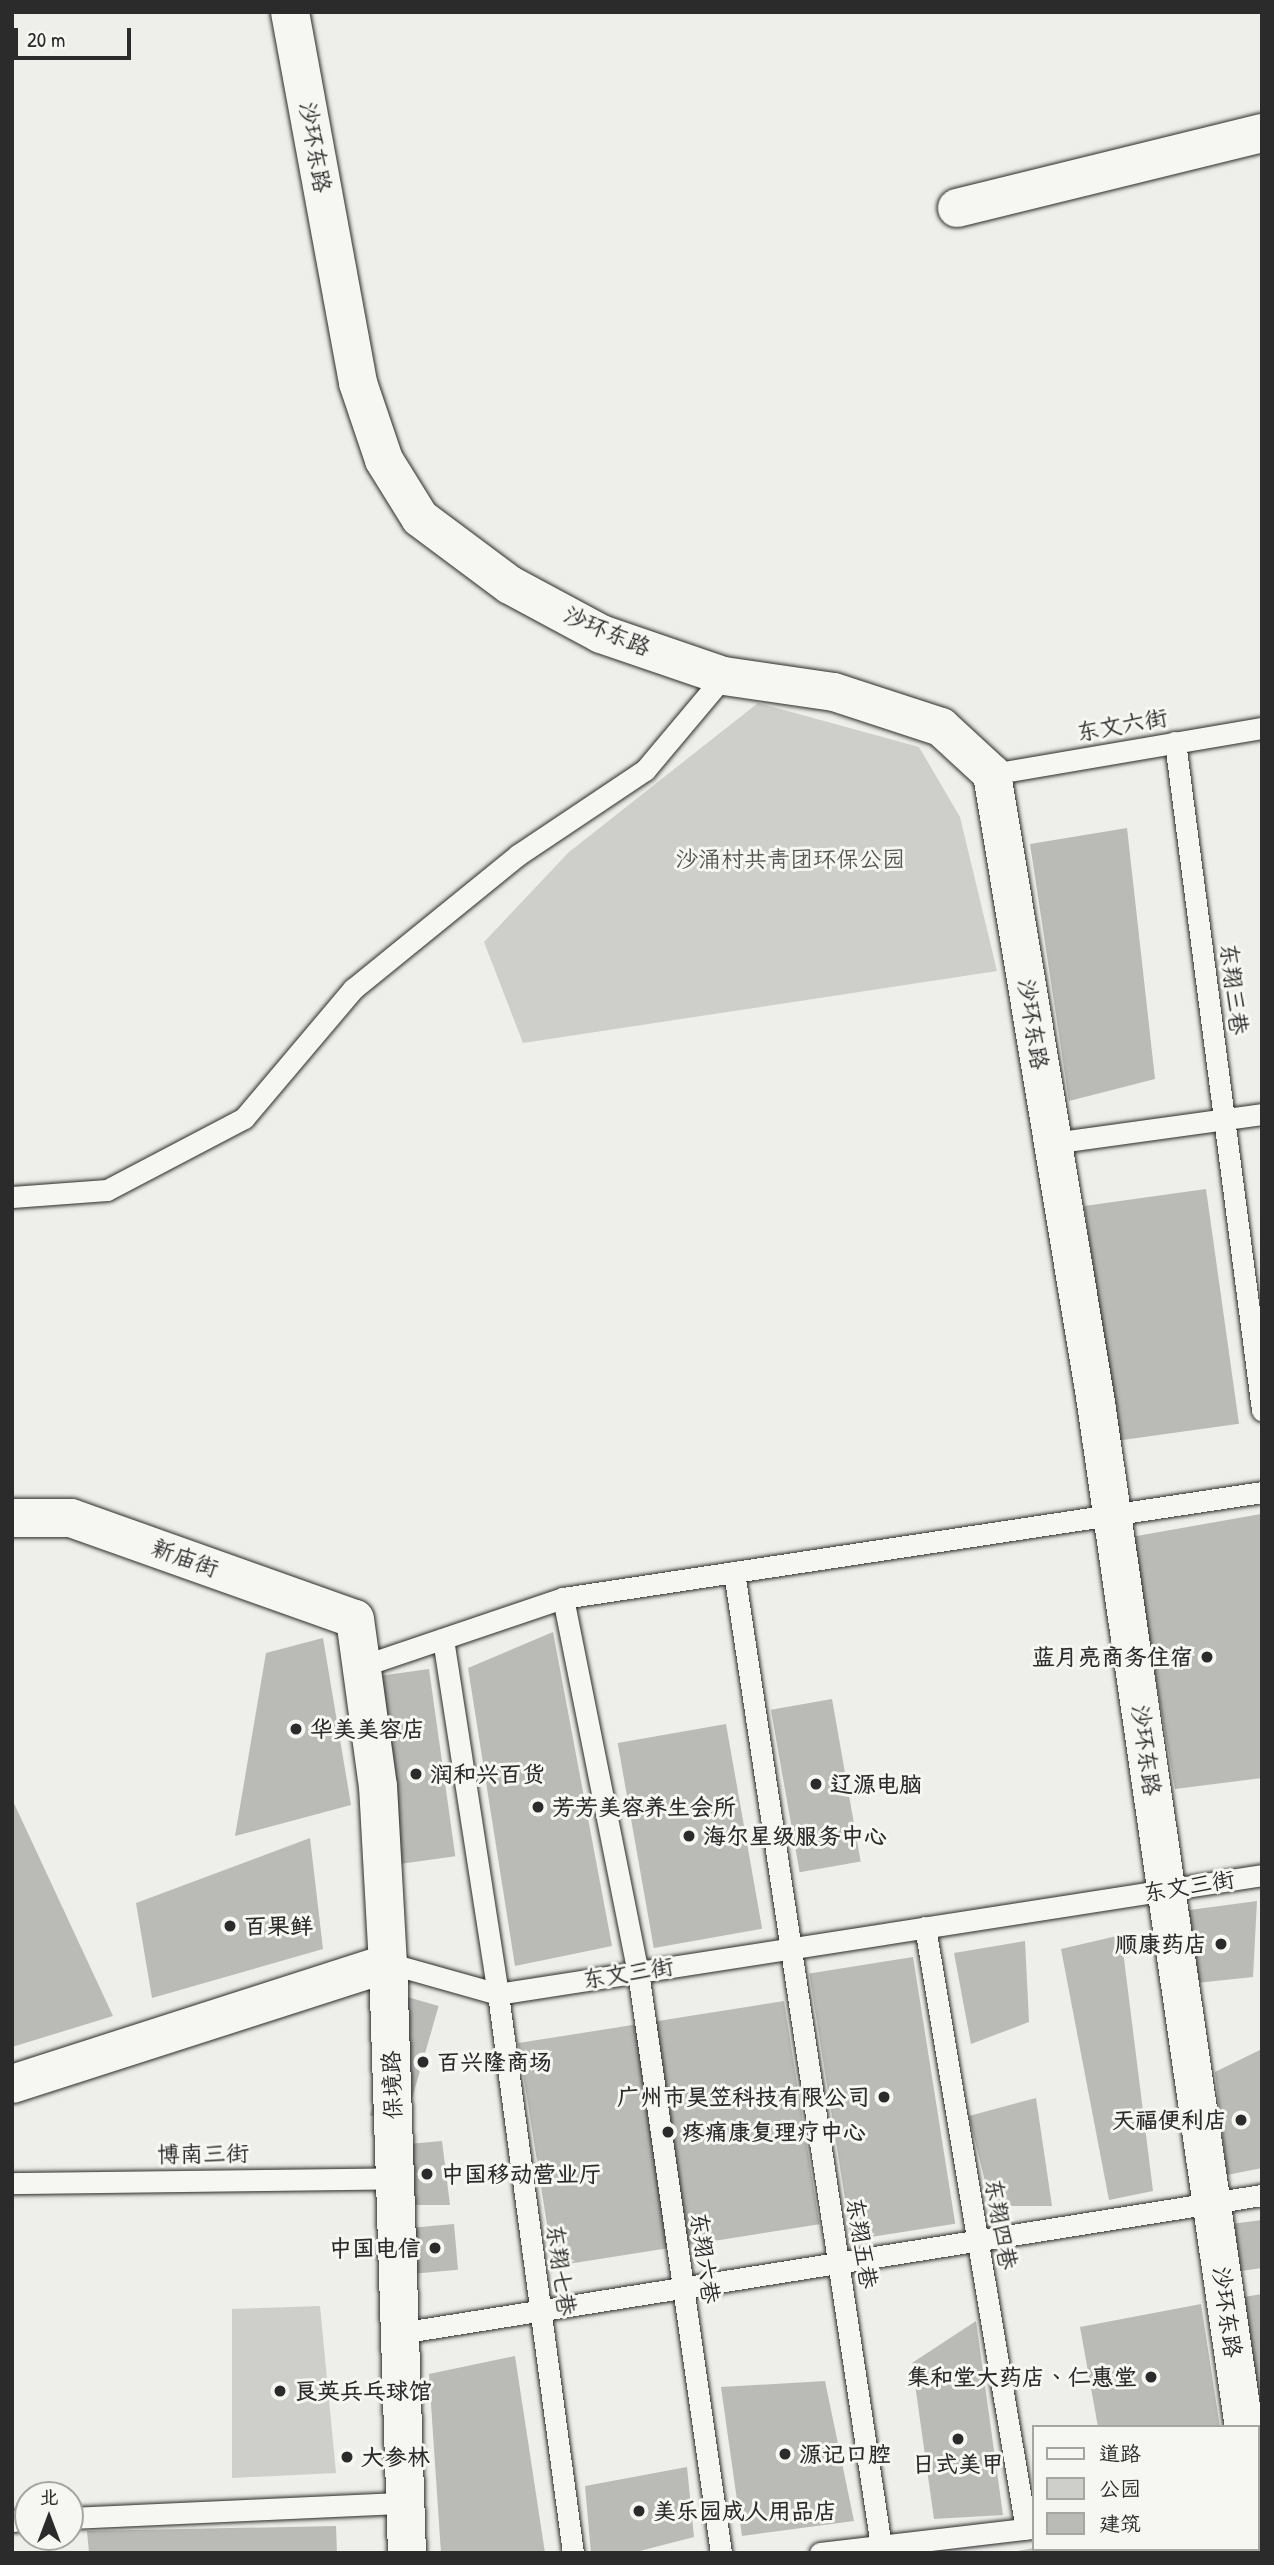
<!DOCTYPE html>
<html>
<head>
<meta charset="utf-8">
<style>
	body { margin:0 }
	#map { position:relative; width:1274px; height:2565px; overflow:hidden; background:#eeeeea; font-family:"Patrick Hand","LXGW WenKai TC",sans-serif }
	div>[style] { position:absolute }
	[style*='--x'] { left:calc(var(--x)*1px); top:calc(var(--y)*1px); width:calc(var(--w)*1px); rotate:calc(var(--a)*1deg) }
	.green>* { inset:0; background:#cececa }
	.building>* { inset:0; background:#babab7; transform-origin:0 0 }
	.roads { filter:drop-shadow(0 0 2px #2b2b2b) drop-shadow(0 0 2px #2b2b2b) }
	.service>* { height:21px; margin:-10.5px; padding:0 10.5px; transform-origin:10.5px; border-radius:10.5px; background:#f6f6f2 }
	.minor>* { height:38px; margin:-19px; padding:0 19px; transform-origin:19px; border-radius:19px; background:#f6f6f2 }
	.dots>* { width:19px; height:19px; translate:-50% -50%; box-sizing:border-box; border:4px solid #f6f6f2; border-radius:50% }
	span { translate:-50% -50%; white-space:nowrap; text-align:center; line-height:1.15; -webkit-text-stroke:6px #f6f6f2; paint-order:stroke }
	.street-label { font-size:23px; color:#2b2b2b }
	.park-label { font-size:23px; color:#545453 }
	.poi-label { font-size:23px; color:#2b2b2b; font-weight:700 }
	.right { translate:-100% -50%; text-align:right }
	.left { translate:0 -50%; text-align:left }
	.frame { position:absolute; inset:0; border:14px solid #2b2b2b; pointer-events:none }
	.legend { position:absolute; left:1032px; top:2425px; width:228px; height:126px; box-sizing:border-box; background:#f6f6f2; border:2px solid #a5a5a2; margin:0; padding:9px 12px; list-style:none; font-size:21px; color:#2b2b2b }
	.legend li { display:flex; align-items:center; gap:14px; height:35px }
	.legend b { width:35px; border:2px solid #a5a5a2 }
	.north { position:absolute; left:14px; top:2481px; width:70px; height:70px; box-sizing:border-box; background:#f6f6f2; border:2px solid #a5a5a2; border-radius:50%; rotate:0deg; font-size:19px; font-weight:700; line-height:28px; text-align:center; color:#2b2b2b }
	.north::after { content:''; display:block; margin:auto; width:24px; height:32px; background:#2b2b2b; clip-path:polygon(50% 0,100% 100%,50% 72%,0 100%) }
	.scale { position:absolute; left:14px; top:28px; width:117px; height:32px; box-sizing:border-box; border:4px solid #2b2b2b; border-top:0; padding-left:9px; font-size:21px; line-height:24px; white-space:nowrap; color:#2b2b2b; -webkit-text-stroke:5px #f6f6f2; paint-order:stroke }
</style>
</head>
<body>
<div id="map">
	<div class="green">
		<i style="clip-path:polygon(758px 703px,919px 747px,960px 817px,997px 971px,523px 1043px,484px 942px,569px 852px)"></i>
		<i style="clip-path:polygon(320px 2306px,336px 2473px,232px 2478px,232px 2309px)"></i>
	</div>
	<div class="building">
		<i style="clip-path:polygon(1127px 828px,1155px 1079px,1069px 1101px,1030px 844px)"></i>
		<i style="left:1206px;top:1189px;width:237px;height:123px;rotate:82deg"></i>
		<i style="clip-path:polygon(1261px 1514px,1262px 1778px,1175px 1789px,1131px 1537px)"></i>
		<i style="clip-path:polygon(553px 1632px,612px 1946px,515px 1966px,468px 1668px)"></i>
		<i style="clip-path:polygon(323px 1638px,351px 1805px,235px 1836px,266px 1653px)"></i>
		<i style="left:429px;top:1669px;width:189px;height:58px;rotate:82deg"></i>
		<i style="left:832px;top:1699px;width:165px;height:62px;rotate:80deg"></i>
		<i style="left:726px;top:1724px;width:208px;height:110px;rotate:80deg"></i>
		<i style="clip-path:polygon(12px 1799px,113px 2016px,12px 2047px)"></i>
		<i style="clip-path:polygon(310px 1838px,323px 1949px,152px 1998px,136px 1903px)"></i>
		<i style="clip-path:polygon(1257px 1901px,1253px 1977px,1196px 1983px,1182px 1911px)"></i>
		<i style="clip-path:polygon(1121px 1935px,1153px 2191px,1109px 2200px,1061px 1949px)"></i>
		<i style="clip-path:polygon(1025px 1941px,1029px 2022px,971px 2044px,954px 1953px)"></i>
		<i style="left:913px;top:1957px;width:270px;height:105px;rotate:81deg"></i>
		<i style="left:404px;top:1996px;width:36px;height:124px;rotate:16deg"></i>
		<i style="left:784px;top:2001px;width:226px;height:269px;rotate:81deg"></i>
		<i style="clip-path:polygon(1262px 2049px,1262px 2168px,1227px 2175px,1215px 2072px)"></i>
		<i style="clip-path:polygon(1036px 2098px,1052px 2206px,991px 2206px,969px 2116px)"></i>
		<i style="clip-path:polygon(442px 2141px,450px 2205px,408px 2205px,408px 2144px)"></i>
		<i style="clip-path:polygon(1262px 2220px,1262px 2268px,1241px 2271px,1231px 2224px)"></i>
		<i style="left:454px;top:2224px;width:46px;height:42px;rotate:85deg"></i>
		<i style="clip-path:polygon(1262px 2294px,1262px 2406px,1260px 2406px,1244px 2297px)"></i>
		<i style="clip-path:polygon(1201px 2304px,1220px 2427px,1098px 2427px,1080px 2327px)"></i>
		<i style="clip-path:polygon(976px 2321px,1003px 2515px,934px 2519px,912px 2363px)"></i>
		<i style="clip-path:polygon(515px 2356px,545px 2553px,441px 2553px,429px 2374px)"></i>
		<i style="clip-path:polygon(825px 2381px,854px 2521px,742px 2536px,721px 2387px)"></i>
		<i style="clip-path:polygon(687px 2467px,694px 2537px,632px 2553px,591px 2553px,585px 2486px)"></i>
		<i style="clip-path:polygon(336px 2526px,337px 2553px,89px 2553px,87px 2531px)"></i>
		<i style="clip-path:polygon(1034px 2548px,1200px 2549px,1200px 2553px,1007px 2553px)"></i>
	</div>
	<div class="roads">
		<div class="service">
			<i style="--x:1175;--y:742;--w:674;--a:82.58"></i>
			<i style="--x:992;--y:774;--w:274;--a:-9.7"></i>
			<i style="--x:1053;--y:1143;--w:211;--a:-7.9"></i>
			<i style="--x:12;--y:1197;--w:95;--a:-4.2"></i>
			<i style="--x:107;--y:1190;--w:155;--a:-27.7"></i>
			<i style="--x:244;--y:1118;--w:169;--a:-49.8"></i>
			<i style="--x:353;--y:989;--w:213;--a:-39.1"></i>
			<i style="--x:518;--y:855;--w:153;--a:-33.8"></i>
			<i style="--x:645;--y:770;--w:123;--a:-50"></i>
			<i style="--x:734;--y:1572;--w:985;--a:81.42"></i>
			<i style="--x:563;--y:1598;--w:381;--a:78.7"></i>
			<i style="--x:638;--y:1972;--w:587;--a:81.87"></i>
			<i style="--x:443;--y:1639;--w:359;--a:81.2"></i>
			<i style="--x:498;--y:1994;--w:564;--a:82.36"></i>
			<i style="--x:362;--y:1666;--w:212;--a:-18.7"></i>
			<i style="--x:563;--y:1598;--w:707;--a:-8.62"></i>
			<i style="--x:925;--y:1927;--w:610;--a:80.48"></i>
			<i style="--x:388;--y:1963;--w:114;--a:15.7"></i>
			<i style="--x:498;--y:1994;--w:773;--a:-8.85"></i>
			<i style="--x:12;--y:2183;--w:382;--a:-0.7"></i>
			<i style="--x:400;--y:2333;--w:873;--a:-9.1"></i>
			<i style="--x:1258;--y:2502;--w:4;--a:0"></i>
			<i style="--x:70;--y:2518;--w:335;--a:-2.6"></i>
			<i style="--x:12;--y:2521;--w:16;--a:-4"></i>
			<i style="--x:820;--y:2553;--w:215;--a:-6.7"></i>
		</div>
		<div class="minor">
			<i style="--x:290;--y:12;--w:377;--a:79.6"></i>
			<i style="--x:358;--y:383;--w:81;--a:71.3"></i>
			<i style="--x:384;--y:460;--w:68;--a:58.2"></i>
			<i style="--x:420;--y:518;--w:112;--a:36.7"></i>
			<i style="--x:510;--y:585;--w:103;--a:28.3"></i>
			<i style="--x:601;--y:634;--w:130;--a:18.9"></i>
			<i style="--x:724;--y:676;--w:111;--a:8.3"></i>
			<i style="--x:834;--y:692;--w:113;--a:18.1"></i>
			<i style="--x:941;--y:727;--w:69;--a:42.7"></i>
			<i style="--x:992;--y:774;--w:638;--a:80.61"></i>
			<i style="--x:1096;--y:1403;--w:1035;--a:81.78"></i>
			<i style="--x:957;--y:208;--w:314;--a:-13.8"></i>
			<i style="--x:12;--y:1518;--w:59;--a:0"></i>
			<i style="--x:71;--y:1518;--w:301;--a:19.6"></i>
			<i style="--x:355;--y:1619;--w:169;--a:82.2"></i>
			<i style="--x:378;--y:1786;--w:177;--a:86.8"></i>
			<i style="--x:388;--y:1963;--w:590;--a:88.16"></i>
			<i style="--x:12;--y:2084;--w:395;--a:-17.8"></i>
			<i style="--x:1258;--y:2526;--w:24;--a:81"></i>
		</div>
	</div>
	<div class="dots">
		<i style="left:1207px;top:1657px;background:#2b2b2b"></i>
		<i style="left:296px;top:1729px;background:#2b2b2b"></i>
		<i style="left:416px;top:1774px;background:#2b2b2b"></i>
		<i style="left:816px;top:1784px;background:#2b2b2b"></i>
		<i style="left:538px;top:1807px;background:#2b2b2b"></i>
		<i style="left:689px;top:1836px;background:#2b2b2b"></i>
		<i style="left:230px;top:1926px;background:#2b2b2b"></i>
		<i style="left:1221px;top:1944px;background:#2b2b2b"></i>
		<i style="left:423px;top:2062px;background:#2b2b2b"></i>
		<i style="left:884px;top:2097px;background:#2b2b2b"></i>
		<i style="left:1241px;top:2120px;background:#2b2b2b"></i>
		<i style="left:668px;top:2132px;background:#2b2b2b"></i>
		<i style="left:427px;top:2174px;background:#2b2b2b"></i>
		<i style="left:435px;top:2248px;background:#2b2b2b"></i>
		<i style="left:1151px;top:2377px;background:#2b2b2b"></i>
		<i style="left:280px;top:2391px;background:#2b2b2b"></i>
		<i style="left:958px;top:2439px;background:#2b2b2b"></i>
		<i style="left:785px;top:2454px;background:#2b2b2b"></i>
		<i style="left:347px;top:2457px;background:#2b2b2b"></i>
		<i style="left:639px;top:2511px;background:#2b2b2b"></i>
	</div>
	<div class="street-label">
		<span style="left:315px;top:147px;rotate:80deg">沙环东路</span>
		<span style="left:607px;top:631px;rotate:23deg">沙环东路</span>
		<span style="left:1122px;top:725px;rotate:-10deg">东文六街</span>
		<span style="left:1234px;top:989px;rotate:83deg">东翔三巷</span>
		<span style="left:1033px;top:1024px;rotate:81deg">沙环东路</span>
		<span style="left:185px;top:1558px;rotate:20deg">新庙街</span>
		<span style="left:1146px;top:1750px;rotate:82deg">沙环东路</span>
		<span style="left:1189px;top:1886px;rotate:-9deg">东文三街</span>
		<span style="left:628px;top:1973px;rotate:-9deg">东文三街</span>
		<span style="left:392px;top:2085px;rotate:-92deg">保境路</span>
		<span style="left:203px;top:2154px;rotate:-1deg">博南三街</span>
		<span style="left:1001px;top:2224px;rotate:80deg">东翔四巷</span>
		<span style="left:862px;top:2243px;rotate:81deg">东翔五巷</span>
		<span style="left:705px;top:2258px;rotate:82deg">东翔六巷</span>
		<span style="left:561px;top:2270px;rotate:82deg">东翔七巷</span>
		<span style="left:1227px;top:2312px;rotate:82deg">沙环东路</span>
	</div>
	<div class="park-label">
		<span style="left:790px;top:859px">沙涌村共青团环保公园</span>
	</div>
	<div class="poi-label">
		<span class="right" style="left:1193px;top:1657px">蓝月亮商务住宿</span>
		<span class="left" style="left:310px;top:1729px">华美美容店</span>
		<span class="left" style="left:430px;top:1774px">润和兴百货</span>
		<span class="left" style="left:830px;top:1784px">辽源电脑</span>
		<span class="left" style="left:552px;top:1807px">芳芳美容养生会所</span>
		<span class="left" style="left:703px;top:1836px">海尔星级服务中心</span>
		<span class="left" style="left:244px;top:1926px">百果鲜</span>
		<span class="right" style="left:1207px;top:1944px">顺康药店</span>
		<span class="left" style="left:437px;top:2062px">百兴隆商场</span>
		<span class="right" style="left:870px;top:2097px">广州市昊笠科技有限公司</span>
		<span class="right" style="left:1227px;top:2120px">天福便利店</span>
		<span class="left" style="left:682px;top:2132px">疼痛康复理疗中心</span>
		<span class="left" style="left:441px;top:2174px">中国移动营业厅</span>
		<span class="right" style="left:421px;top:2248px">中国电信</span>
		<span class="right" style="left:1137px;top:2377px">集和堂大药店、仁惠堂</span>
		<span class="left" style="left:294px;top:2391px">良英兵乓球馆</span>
		<span class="left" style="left:799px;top:2454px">源记口腔</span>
		<span class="left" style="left:361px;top:2457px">大参林</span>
		<span style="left:958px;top:2464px">日式美甲</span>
		<span class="left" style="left:653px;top:2511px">美乐园成人用品店</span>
	</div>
	<div class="frame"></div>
	<ul class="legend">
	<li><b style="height:9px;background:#f6f6f2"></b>道路</li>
	<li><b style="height:19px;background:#cececa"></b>公园</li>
	<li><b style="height:19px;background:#babab7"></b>建筑</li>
	</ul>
	<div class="north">北</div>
	<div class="scale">20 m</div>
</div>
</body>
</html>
